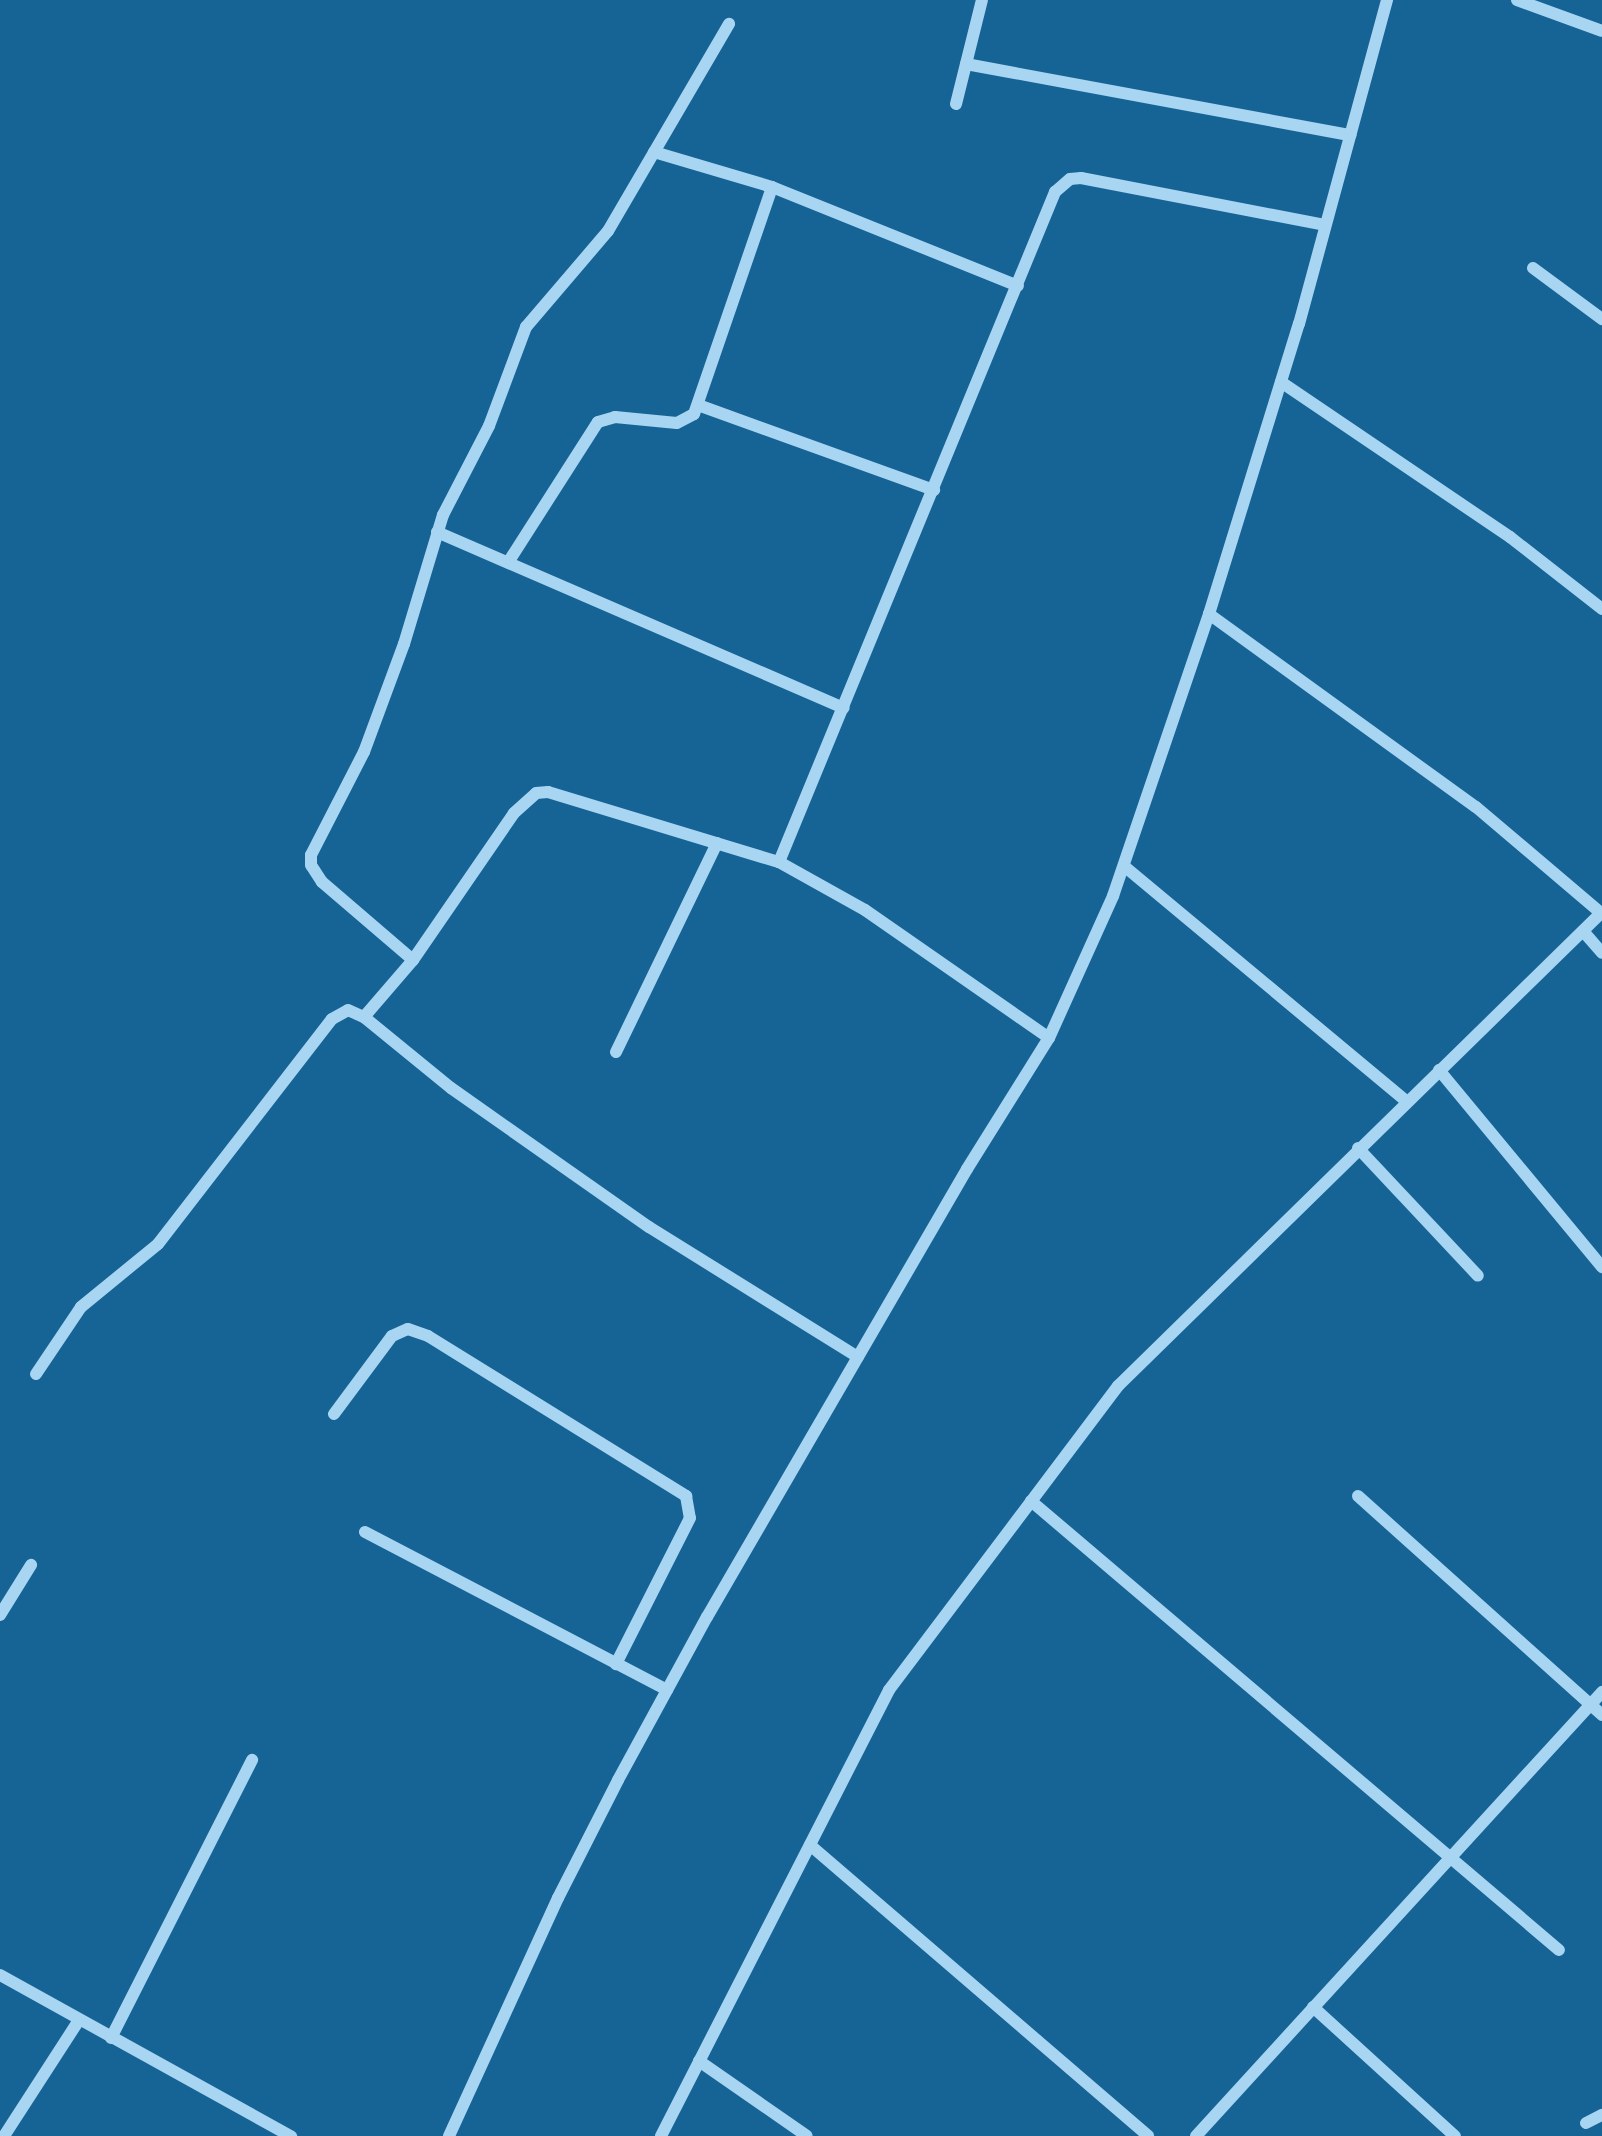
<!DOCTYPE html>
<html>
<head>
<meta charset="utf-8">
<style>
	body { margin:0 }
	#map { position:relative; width:1602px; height:2136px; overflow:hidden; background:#166396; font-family:"PT Sans",sans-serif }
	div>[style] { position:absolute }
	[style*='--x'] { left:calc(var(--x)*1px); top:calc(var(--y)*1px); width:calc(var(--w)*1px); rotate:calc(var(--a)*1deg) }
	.minor>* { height:12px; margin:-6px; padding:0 6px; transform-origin:6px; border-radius:6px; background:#a7d5f2 }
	span { translate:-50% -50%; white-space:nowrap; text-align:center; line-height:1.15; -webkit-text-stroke:7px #166396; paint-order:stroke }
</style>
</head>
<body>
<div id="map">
	<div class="minor">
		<i style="--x:1517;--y:0;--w:90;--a:20"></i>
		<i style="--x:966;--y:64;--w:391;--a:10.5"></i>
		<i style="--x:956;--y:104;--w:107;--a:-76"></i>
		<i style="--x:654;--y:152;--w:123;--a:16.5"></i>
		<i style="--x:772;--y:187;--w:265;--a:21.9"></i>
		<i style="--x:1533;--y:268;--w:86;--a:36.5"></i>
		<i style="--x:1281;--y:382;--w:277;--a:34.1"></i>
		<i style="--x:1510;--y:537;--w:117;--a:38"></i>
		<i style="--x:698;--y:405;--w:251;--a:19.8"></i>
		<i style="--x:437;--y:532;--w:443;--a:23.4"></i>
		<i style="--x:509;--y:561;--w:165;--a:-57.4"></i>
		<i style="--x:598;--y:422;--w:18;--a:-16"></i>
		<i style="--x:615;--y:417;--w:62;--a:5.5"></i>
		<i style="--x:677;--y:423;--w:19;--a:-28"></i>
		<i style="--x:694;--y:414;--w:240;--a:-71"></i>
		<i style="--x:1209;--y:614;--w:329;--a:35.9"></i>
		<i style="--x:1476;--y:807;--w:164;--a:40.3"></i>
		<i style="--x:779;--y:862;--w:725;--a:-67.61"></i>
		<i style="--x:1055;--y:192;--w:20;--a:-41"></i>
		<i style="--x:1070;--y:179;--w:11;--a:-5"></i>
		<i style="--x:1081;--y:178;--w:248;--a:10.9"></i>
		<i style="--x:1124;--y:866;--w:367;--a:39.8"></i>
		<i style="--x:1583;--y:931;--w:29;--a:49"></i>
		<i style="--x:413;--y:960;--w:120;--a:-139.4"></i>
		<i style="--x:322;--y:882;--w:20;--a:-123"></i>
		<i style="--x:311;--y:865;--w:10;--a:-90"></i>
		<i style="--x:311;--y:855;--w:116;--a:-62.8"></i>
		<i style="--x:364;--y:752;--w:115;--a:-69.7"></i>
		<i style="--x:404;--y:644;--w:135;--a:-73.2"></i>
		<i style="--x:443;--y:515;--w:100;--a:-62.7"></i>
		<i style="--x:489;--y:426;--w:106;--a:-69.5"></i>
		<i style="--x:526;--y:327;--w:126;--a:-49.5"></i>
		<i style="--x:608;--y:231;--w:240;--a:-59.7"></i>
		<i style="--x:364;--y:1017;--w:75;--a:-49.3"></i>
		<i style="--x:413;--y:960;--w:178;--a:-55.5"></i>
		<i style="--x:514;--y:813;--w:30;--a:-42"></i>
		<i style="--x:536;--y:793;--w:12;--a:-5"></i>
		<i style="--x:548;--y:792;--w:241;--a:16.9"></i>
		<i style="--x:779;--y:862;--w:98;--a:29.2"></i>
		<i style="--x:865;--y:910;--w:224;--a:34.8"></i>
		<i style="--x:616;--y:1052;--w:232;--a:-64.2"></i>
		<i style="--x:1439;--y:1070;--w:256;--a:50.4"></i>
		<i style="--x:1358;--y:1148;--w:175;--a:46.8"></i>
		<i style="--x:36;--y:1374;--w:81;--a:-56.1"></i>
		<i style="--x:81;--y:1307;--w:99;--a:-39.3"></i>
		<i style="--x:158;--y:1244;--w:284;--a:-52.3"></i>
		<i style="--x:332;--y:1019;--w:18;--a:-29"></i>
		<i style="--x:348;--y:1010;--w:17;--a:24"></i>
		<i style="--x:364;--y:1017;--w:112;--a:39.2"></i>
		<i style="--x:451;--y:1088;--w:242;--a:35.1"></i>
		<i style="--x:649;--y:1227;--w:246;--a:31.9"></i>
		<i style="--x:334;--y:1414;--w:97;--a:-53.4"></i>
		<i style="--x:392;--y:1336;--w:17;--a:-24"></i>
		<i style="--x:408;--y:1329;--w:21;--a:19"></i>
		<i style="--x:428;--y:1336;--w:304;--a:31.8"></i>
		<i style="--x:686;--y:1496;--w:22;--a:80"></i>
		<i style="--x:690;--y:1518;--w:164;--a:116.9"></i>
		<i style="--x:1358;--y:1496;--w:328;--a:41.9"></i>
		<i style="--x:1031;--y:1501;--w:693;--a:40.38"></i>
		<i style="--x:365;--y:1532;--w:341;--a:27.6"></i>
		<i style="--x:0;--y:1615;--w:59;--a:-58.2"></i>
		<i style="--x:810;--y:1845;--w:446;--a:40.7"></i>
		<i style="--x:0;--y:1975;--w:333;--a:29"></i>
		<i style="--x:1313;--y:2007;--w:192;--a:42.3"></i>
		<i style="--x:111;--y:2038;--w:312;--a:-63.1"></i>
		<i style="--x:699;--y:2061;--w:131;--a:34.8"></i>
		<i style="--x:1586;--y:2123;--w:18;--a:-27"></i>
		<i style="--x:4;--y:2136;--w:138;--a:-57.1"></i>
		<i style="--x:449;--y:2136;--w:262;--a:-65.4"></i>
		<i style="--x:558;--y:1898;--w:132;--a:-63"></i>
		<i style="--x:618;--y:1780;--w:186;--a:-61.4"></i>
		<i style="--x:707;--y:1617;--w:518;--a:-59.87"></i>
		<i style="--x:967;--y:1169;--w:155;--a:-58"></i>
		<i style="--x:1049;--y:1038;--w:156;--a:-65.7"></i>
		<i style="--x:1113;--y:896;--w:298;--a:-71.2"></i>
		<i style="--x:1209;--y:614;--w:304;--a:-72.8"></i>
		<i style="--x:1299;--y:324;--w:336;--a:-74.8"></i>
		<i style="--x:661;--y:2136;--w:501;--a:-62.92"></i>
		<i style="--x:889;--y:1690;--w:381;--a:-53"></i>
		<i style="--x:1118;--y:1386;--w:677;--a:-44.4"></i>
		<i style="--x:1196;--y:2136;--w:602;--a:-47.56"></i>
	</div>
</div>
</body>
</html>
